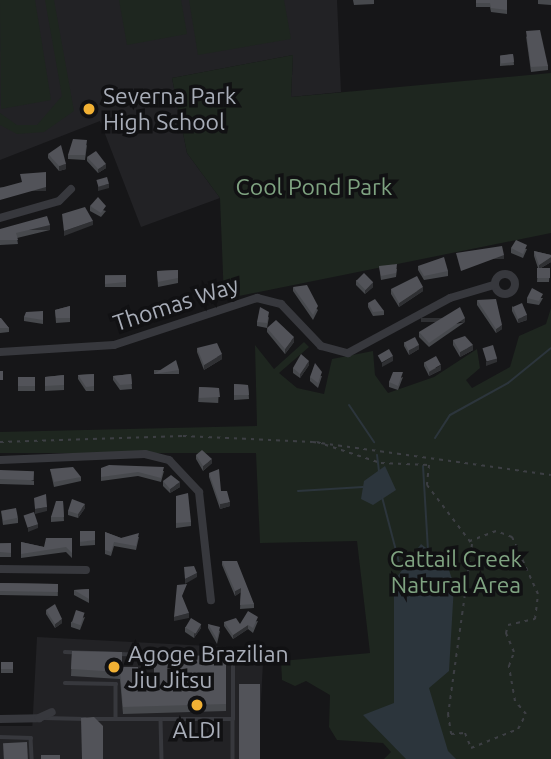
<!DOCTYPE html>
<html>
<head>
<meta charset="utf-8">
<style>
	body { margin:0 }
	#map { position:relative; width:551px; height:759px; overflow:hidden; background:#161618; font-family:Ubuntu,sans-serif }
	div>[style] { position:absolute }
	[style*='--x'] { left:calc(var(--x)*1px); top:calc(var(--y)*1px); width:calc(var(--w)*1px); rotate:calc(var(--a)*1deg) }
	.built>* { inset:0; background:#222225; transform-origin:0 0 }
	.green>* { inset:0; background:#1e261f }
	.water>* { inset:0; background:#2c353c }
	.stream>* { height:2px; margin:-1px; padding:0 1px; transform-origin:1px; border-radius:1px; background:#2c353c }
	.path>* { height:2px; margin-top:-1px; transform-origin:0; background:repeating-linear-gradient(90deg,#3d3f44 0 3.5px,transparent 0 8.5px) }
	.lane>* { height:3.5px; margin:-1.75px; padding:0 1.75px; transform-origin:1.75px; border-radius:1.75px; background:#37383d }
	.street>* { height:8px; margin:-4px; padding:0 4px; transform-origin:4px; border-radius:4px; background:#37383d }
	.street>.ring { margin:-4px; padding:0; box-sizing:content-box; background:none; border:8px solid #37383d; border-radius:50% }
	.wall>* { inset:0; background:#47494d; transform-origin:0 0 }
	.shaded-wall>* { inset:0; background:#2f3033; transform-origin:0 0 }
	.building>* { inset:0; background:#525359; transform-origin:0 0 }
	.dots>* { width:19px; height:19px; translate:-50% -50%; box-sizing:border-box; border:4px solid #111113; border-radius:50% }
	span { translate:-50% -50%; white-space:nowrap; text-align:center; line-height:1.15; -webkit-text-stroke:7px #111113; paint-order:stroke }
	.poi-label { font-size:23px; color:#a8adb8 }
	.left { translate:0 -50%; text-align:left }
	.park-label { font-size:23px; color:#7fa381 }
	.street-label { font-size:23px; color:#a8adb8 }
</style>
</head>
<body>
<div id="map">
	<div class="built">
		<i style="clip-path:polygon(0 0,337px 0,341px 92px,291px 97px,293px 55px,172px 78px,187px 153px,220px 198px,141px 227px,100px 121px,0 160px)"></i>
		<i style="left:37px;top:637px;width:227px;height:122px;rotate:3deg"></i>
		<i style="left:0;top:726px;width:33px;height:33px"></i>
	</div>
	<div class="green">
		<i style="clip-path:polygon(0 0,35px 0,51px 100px,1px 109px)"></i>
		<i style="clip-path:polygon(45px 0,54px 0,74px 111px,44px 132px,17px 134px,0 125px,0 113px,17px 125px,37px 125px,62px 96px)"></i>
		<i style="clip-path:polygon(119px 0,181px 0,187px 34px,127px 45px)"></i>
		<i style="clip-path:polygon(189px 0,284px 0,291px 39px,198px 55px)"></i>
		<i style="clip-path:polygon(293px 55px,291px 97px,551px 73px,551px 233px,224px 299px,220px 198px,187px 153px,172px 78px)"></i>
		<i style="clip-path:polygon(551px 308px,551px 759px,384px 759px,391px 752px,383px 743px,337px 740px,329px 727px,330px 695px,306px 681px,295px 686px,282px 680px,281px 661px,370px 653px,357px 541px,260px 543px,256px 453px,0 453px,0 432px,257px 426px,255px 345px,274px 369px,304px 342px,309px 347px,279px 373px,297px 388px,324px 394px,332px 359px,373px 351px,375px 375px,388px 393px,434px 377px,477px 349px,480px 368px,466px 380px,472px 388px,510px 367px,519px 336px,546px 324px)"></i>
	</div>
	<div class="water">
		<i style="clip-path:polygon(385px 466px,396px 490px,373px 505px,361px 499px,364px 481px)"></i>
		<i style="clip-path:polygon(421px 544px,447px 564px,454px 585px,449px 671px,429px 688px,448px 751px,456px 759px,406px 759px,363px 715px,394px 703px,394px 581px)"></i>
	</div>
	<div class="stream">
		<i style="--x:349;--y:405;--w:45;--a:56"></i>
		<i style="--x:435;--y:438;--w:27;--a:-57"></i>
		<i style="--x:450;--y:415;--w:66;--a:-28.9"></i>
		<i style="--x:508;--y:383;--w:55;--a:-39.1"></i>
		<i style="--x:377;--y:455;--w:16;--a:83"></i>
		<i style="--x:423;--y:466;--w:84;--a:86.6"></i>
		<i style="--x:298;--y:491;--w:65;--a:-3.5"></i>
		<i style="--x:382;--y:497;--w:75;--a:75.4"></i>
	</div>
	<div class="path">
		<i style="--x:0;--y:442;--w:183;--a:-1.9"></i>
		<i style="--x:183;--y:436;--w:130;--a:2.6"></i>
		<i style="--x:313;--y:442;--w:240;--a:7.9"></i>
		<i style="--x:317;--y:442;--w:67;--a:18.2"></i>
		<i style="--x:381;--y:463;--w:48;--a:2.4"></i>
		<i style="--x:429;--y:465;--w:20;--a:96"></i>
		<i style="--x:427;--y:485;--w:74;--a:52.7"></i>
		<i style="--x:472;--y:544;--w:172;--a:98"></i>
		<i style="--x:448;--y:714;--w:20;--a:81"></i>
		<i style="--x:451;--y:734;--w:14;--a:-4"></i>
		<i style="--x:465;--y:733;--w:16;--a:68"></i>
		<i style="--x:471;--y:748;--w:51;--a:-22"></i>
		<i style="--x:518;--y:729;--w:17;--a:-62"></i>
		<i style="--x:526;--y:714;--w:17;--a:-130"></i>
		<i style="--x:515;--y:701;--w:36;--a:-100"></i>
		<i style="--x:509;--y:666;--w:15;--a:-70"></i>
		<i style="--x:514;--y:652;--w:21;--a:-113"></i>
		<i style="--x:506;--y:633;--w:8;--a:-76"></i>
		<i style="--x:508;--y:625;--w:28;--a:-13"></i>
		<i style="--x:535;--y:619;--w:25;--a:-83"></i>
		<i style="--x:538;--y:594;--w:63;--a:-114.5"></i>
		<i style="--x:512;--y:537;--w:17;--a:-159"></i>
		<i style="--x:496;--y:531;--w:28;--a:159"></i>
	</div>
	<div class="lane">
		<i style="--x:65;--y:652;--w:108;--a:2.1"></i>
		<i style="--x:223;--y:657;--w:32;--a:5"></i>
		<i style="--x:65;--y:683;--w:51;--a:1.1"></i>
		<i style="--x:116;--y:684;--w:34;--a:90"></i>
		<i style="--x:44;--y:718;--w:41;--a:1.4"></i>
		<i style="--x:93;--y:719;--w:140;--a:0"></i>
		<i style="--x:233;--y:719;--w:40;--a:90"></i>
		<i style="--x:161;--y:719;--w:40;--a:88.6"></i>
		<i style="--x:233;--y:719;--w:60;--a:-90"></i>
		<i style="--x:0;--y:737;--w:31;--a:2"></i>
		<i style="--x:31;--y:738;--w:21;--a:87"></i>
	</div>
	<div class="street">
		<i style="--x:0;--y:218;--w:61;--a:-16.1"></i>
		<i style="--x:59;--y:201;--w:17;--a:-45"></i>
		<i class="ring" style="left:495px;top:274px;width:12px;height:12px"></i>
		<i style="--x:0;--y:352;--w:114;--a:-3.5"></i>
		<i style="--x:114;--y:345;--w:151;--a:-18.2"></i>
		<i style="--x:257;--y:298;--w:25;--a:14"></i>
		<i style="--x:281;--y:304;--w:58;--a:46.4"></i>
		<i style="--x:321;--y:346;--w:28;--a:15"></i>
		<i style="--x:348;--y:353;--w:116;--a:-28.3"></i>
		<i style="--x:450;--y:298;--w:46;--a:-16.5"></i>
		<i style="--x:0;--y:460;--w:145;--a:-2.4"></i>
		<i style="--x:145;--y:454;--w:25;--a:14"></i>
		<i style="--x:169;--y:460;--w:44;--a:46.8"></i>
		<i style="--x:199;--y:492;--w:109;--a:83.7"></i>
		<i style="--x:0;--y:569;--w:86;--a:0.7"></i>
		<i style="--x:0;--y:719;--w:39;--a:-1"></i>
		<i style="--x:39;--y:718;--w:14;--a:-25"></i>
	</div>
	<div class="wall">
		<i style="clip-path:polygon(353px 0,374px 0,374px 4px,354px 5px)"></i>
		<i style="clip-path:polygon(476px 0,507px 0,507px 14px,491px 12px,490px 7px,476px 7px)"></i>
		<i style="clip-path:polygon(538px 0,551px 0,551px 5px,538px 4px)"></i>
		<i style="clip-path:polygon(526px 36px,548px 66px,548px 70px,531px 72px)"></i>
		<i style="clip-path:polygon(513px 54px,514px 65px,500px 66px,500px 56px)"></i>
		<i style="clip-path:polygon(87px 145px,85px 160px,68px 159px,68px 155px)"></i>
		<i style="clip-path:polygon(48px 154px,66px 169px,59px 171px,48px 158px)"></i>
		<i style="clip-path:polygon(87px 157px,106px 168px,98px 173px,87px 161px)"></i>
		<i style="clip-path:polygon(90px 206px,106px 211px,101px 217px,90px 211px)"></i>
		<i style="clip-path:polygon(0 229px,50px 230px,17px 238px,18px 244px,0 245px)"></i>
		<i style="clip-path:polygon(511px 248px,527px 249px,523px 258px,511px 253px)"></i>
		<i style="clip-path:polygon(534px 251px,551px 255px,551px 262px,541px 268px,550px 268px,549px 282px,537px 282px,538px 268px,534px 256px)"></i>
		<i style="clip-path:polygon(379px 266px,397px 269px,396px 277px,381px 280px)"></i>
		<i style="clip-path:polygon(418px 266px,448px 271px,448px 276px,424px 280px,418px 270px)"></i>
		<i style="clip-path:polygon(178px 270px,178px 283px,158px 287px,157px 271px)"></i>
		<i style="left:126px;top:275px;width:12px;height:21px;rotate:90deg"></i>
		<i style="clip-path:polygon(356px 280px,373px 287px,365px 294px,356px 285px)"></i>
		<i style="clip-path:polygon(293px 287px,318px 310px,313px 320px,293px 291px)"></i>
		<i style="clip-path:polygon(391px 289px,423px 291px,399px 307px,391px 294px)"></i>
		<i style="clip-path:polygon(527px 298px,543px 298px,539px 305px,527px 303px)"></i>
		<i style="clip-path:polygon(477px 300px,502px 329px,496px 333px,477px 305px)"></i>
		<i style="clip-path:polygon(368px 303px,384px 311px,384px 315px,373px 316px,368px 307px)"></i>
		<i style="clip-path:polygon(70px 306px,70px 322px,56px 323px,55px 310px)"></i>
		<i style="clip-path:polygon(512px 306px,527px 320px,518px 323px,512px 311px)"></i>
		<i style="clip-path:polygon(43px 311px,43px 324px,24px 321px,24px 317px)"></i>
		<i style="clip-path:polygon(269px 317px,267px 328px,257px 326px,257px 322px)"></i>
		<i style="clip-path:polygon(0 318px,9px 328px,9px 332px,0 333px)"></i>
		<i style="clip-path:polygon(465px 322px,429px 347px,419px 337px,419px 332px)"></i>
		<i style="clip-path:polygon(267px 328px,294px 342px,285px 354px,267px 332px)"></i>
		<i style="clip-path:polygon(453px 340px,473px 350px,460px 357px,453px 345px)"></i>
		<i style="clip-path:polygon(404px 342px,419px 349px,409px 355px,404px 346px)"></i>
		<i style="clip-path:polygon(197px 348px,222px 359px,204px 370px,197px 352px)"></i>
		<i style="clip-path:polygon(424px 362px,441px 370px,429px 376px,424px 366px)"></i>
		<i style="clip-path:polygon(309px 365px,300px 378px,293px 373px,293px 368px)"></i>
		<i style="left:179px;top:370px;width:4px;height:25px;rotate:90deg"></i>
		<i style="clip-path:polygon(94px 374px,94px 391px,86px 391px,78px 379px,78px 375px)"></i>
		<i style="clip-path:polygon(131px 374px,132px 389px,120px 390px,113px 380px,113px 376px)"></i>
		<i style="clip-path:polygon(64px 375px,64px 390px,45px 391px,45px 377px)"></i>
		<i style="clip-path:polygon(322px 376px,318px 388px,310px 381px,310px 377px)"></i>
		<i style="left:35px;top:377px;width:14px;height:17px;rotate:90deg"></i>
		<i style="clip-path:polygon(403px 377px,398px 390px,389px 387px,389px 382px)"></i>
		<i style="clip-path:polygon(234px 384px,248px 385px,249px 399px,234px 400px)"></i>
		<i style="left:199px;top:387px;width:20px;height:15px;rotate:3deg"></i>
		<i style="clip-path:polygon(196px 455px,212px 463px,203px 471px,196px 459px)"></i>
		<i style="clip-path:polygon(101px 468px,164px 471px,161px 482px,138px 476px,101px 481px)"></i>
		<i style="clip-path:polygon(50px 469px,81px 477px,81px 481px,54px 487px)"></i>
		<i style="clip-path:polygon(0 470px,34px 481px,34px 485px,0 484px)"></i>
		<i style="clip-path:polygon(209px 473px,221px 491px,230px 506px,220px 509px,209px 477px)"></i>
		<i style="clip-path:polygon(163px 481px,180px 487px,170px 493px,163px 486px)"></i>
		<i style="clip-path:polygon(176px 496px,191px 522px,191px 526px,176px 528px)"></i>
		<i style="clip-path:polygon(63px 501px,64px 521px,51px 522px,51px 517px)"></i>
		<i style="clip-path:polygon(85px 508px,78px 518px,68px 515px,68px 511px)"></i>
		<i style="clip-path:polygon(1px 511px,18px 518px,18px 523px,3px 525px)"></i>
		<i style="clip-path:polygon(95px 531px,95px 545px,80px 546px,80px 542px)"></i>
		<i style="clip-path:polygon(105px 532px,121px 538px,139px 537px,136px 550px,114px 546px,111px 556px,105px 554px)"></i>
		<i style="clip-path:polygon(72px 538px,72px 558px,66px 552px,21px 558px,21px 542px,44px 547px)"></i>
		<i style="left:11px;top:543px;width:14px;height:11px;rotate:90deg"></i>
		<i style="clip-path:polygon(222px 561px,254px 604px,254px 608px,240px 609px,241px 592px,235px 596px,222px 565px)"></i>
		<i style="left:0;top:583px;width:58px;height:12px;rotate:1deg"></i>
		<i style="clip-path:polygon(89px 589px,89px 603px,74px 595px,74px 590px)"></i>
		<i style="clip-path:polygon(46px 610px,62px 623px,55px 628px,46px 614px)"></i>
		<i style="clip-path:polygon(85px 617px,80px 630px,71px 627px,71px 622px)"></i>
		<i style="clip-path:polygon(258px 621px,253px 633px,248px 629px,233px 639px,224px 626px,224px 622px,240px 624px)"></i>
		<i style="clip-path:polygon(208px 624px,220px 631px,217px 644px,208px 628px)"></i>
		<i style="clip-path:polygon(185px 627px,201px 628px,194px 638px,185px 632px)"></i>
		<i style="clip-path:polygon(72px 651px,122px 667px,139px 678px,154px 676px,226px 656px,226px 711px,123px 714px,120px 679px,71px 676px)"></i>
		<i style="left:1px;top:662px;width:12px;height:11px"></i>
	</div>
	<div class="shaded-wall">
		<i style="clip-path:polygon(66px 164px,66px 169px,59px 171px,59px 166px)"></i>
		<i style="clip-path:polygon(106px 164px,106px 168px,98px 173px,98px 169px)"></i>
		<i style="clip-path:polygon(109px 184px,109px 188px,98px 191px,98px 186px)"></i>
		<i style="left:46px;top:187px;width:4px;height:48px;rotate:90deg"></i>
		<i style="clip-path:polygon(93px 221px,93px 225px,64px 236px,64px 231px)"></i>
		<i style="left:50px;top:225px;width:5px;height:35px;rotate:90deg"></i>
		<i style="left:504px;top:255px;width:4px;height:46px;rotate:90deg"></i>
		<i style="clip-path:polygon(551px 257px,551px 262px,539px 269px,539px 265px)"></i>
		<i style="clip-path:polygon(373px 282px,373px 287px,365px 294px,365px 290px)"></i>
		<i style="clip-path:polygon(423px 287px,423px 291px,399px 307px,399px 303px)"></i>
		<i style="clip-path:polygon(527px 315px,527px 320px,518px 323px,518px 319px)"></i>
		<i style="left:465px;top:318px;width:4px;height:44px;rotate:90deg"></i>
		<i style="clip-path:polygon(502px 325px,502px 329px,496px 333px,496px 329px)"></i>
		<i style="clip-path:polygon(294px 337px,294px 342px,285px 354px,285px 349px)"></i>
		<i style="clip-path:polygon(419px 345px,419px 349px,409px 355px,409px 350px)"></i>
		<i style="clip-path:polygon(473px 345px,473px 350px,460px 357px,460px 352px)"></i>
		<i style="clip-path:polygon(222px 354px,222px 359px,204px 370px,204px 365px)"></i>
		<i style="clip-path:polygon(393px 356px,393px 361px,382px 367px,382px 363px)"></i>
		<i style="clip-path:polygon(497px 358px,497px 362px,486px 366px,486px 362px)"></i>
		<i style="clip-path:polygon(309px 361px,309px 365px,300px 378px,300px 374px)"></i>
		<i style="clip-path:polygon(441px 365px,441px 370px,429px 376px,429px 372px)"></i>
		<i style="clip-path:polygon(212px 459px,212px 463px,203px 471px,203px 466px)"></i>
		<i style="clip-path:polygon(180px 482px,180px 487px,170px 493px,170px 489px)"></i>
		<i style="clip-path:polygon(230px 502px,230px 506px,220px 509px,220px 504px)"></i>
		<i style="clip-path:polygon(85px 504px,85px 508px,78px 518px,78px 514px)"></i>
		<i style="clip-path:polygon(47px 507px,47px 511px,35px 514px,35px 509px)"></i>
		<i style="clip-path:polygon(38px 524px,38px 528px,28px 532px,28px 528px)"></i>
		<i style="clip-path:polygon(197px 573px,197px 577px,185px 584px,185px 579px)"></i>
		<i style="clip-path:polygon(241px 588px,241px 592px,235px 596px,235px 591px)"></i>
		<i style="clip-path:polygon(189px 613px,189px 618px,174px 621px,174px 617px)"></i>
		<i style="clip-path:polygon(62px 619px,62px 623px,55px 628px,55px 624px)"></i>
		<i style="clip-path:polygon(201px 624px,201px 628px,194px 638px,194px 634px)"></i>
		<i style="clip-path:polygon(248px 625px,248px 629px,233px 639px,233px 635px)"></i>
	</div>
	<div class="building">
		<i style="clip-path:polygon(476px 0,507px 0,507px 10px,491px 8px,490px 3px,476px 3px)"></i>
		<i style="clip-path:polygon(540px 30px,548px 66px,531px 67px,526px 31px)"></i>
		<i style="left:513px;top:54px;width:8px;height:13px;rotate:83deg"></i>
		<i style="clip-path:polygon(73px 139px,87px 140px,85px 155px,68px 155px)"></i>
		<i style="clip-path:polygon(61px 145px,66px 164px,59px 166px,48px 154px)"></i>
		<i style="clip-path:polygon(96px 151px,106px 164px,98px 169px,87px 157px)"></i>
		<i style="clip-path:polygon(46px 172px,46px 187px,0 200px,0 188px,22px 182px,20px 174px)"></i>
		<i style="left:107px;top:177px;width:7px;height:11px;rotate:74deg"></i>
		<i style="clip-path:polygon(98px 197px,106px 206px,101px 213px,90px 206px)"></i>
		<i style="clip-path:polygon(85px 207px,93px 221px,64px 231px,62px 214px)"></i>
		<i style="clip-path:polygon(47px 216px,50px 225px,16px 233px,18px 240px,0 240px,0 229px)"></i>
		<i style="clip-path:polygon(516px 240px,527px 245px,523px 254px,511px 248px)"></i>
		<i style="clip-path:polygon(502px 246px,504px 255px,461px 271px,456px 253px)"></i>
		<i style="clip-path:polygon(534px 251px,551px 255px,551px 257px,539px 265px)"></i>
		<i style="clip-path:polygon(444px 257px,448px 271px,424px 276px,418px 266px)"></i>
		<i style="clip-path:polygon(397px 264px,396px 273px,381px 276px,379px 266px)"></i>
		<i style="left:537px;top:268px;width:13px;height:10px"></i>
		<i style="clip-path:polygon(178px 270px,178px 278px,158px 282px,157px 271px)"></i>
		<i style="left:364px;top:273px;width:13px;height:11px;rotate:45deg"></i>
		<i style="clip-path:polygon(126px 275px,126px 282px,105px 284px,105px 276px)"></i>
		<i style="clip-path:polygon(417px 276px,423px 287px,399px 303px,391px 289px)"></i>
		<i style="clip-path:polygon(307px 285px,318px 306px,313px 315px,293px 287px)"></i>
		<i style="clip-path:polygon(532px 288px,543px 294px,539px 301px,527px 298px)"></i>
		<i style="clip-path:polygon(375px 299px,384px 311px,373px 312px,368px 303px)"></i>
		<i style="clip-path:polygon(496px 299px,502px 325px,496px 329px,477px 300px)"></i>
		<i style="left:522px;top:303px;width:13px;height:10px;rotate:67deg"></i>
		<i style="clip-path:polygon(70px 306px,70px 318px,56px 318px,55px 310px)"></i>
		<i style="clip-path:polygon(260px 307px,269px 312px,267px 323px,257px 322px)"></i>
		<i style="clip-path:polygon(460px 307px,465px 318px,429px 343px,419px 332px)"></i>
		<i style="clip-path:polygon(43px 311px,43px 320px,24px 317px,26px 312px)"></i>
		<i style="clip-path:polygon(0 318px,1px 318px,9px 328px,0 328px)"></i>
		<i style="clip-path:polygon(276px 320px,294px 337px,285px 349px,267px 328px)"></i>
		<i style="clip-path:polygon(465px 336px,473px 345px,460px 352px,453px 340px)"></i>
		<i style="left:415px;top:337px;width:9px;height:12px;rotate:63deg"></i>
		<i style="clip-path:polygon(217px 343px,222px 354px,204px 365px,197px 348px)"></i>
		<i style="left:493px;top:345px;width:14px;height:11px;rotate:73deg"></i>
		<i style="left:389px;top:349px;width:8px;height:13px;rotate:60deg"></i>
		<i style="clip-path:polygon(301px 354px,309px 361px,300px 374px,293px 368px)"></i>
		<i style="left:436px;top:356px;width:10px;height:13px;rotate:61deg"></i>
		<i style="clip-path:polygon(176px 360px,179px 370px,154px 374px)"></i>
		<i style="clip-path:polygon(315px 363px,322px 372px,318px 383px,310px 377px)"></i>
		<i style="left:0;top:371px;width:3px;height:9px"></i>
		<i style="clip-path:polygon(393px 372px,403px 372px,398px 386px,389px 382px)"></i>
		<i style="clip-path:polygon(94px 374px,94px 386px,86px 387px,78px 375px)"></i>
		<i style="clip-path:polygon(131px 374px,132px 384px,120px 385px,113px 376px)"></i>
		<i style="clip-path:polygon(64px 375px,64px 385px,45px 386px,45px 377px)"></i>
		<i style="left:35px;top:377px;width:9px;height:17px;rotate:90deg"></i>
		<i style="clip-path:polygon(234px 384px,248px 385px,249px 395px,234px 395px)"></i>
		<i style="clip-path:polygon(199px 387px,219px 388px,220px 397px,199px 398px)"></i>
		<i style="clip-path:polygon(202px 450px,212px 459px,203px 466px,196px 455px)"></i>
		<i style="clip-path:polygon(109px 465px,164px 467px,161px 478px,138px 472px,101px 477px,101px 468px)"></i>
		<i style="clip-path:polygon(73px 467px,81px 477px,54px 482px,50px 469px)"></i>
		<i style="clip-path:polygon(219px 469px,221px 491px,227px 491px,230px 502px,220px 504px,209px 473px)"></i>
		<i style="left:0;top:470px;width:34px;height:9px;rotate:2deg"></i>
		<i style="clip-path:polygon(171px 475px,180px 482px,170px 489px,163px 481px)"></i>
		<i style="clip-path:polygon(188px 493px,191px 522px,176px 523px,176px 496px)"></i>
		<i style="clip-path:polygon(46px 494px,47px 507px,35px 509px,34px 498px)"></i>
		<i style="clip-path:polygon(72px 499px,85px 504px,78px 514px,68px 511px)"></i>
		<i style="clip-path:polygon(56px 501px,63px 501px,64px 517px,51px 517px)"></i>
		<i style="left:16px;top:508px;width:10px;height:15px;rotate:79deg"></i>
		<i style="left:34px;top:512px;width:13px;height:11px;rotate:72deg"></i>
		<i style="clip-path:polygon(80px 531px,95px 531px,95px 540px,80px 542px)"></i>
		<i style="clip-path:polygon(105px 532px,121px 538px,139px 533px,136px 546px,114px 542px,111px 552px,105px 550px)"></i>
		<i style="clip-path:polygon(46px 538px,72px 538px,72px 553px,66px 547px,21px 554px,21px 542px,44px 547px)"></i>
		<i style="clip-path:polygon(11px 543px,11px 553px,0 552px,0 544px)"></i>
		<i style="clip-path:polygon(222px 561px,237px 561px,254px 604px,240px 605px,241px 588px,235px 591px)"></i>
		<i style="clip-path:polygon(194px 566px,197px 573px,185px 579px,184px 567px)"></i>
		<i style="left:0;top:583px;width:58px;height:8px;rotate:1deg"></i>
		<i style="clip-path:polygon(187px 584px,182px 596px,189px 613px,174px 617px,177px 585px)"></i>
		<i style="clip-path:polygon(89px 589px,89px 599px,74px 590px)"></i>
		<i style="clip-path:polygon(55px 604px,62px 619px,55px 624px,46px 610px)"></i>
		<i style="left:76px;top:610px;width:9px;height:13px;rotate:18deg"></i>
		<i style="clip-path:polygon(248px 611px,258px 617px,253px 628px,248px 625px,233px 635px,224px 622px,236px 618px,240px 624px)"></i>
		<i style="left:191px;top:618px;width:12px;height:11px;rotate:31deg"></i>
		<i style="clip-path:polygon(208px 624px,220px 627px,217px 639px)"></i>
		<i style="clip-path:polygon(72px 651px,122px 652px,122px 667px,138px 667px,139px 678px,154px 676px,154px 663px,163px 655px,226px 656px,226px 704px,123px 707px,120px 672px,71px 669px)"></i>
		<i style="left:1px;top:662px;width:12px;height:7px"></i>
		<i style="left:239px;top:684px;width:21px;height:75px"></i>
		<i style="clip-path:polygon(94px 717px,103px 726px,103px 759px,82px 759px,81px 718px)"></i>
		<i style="left:27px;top:742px;width:17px;height:24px;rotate:87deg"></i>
		<i style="left:41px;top:755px;width:19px;height:4px"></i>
	</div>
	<div class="dots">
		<i style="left:89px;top:109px;background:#f2b134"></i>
		<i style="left:114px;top:667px;background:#f2b134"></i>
		<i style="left:197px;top:705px;background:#f2b134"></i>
	</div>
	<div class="poi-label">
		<span class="left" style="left:103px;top:109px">Severna Park<br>High School</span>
		<span class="left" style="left:128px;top:667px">Agoge Brazilian<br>Jiu Jitsu</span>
		<span style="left:197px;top:730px">ALDI</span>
	</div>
	<div class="park-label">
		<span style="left:314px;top:187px">Cool Pond Park</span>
		<span style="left:456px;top:572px">Cattail Creek<br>Natural Area</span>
	</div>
	<div class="street-label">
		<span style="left:176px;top:304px;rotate:-18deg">Thomas Way</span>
	</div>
</div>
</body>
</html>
